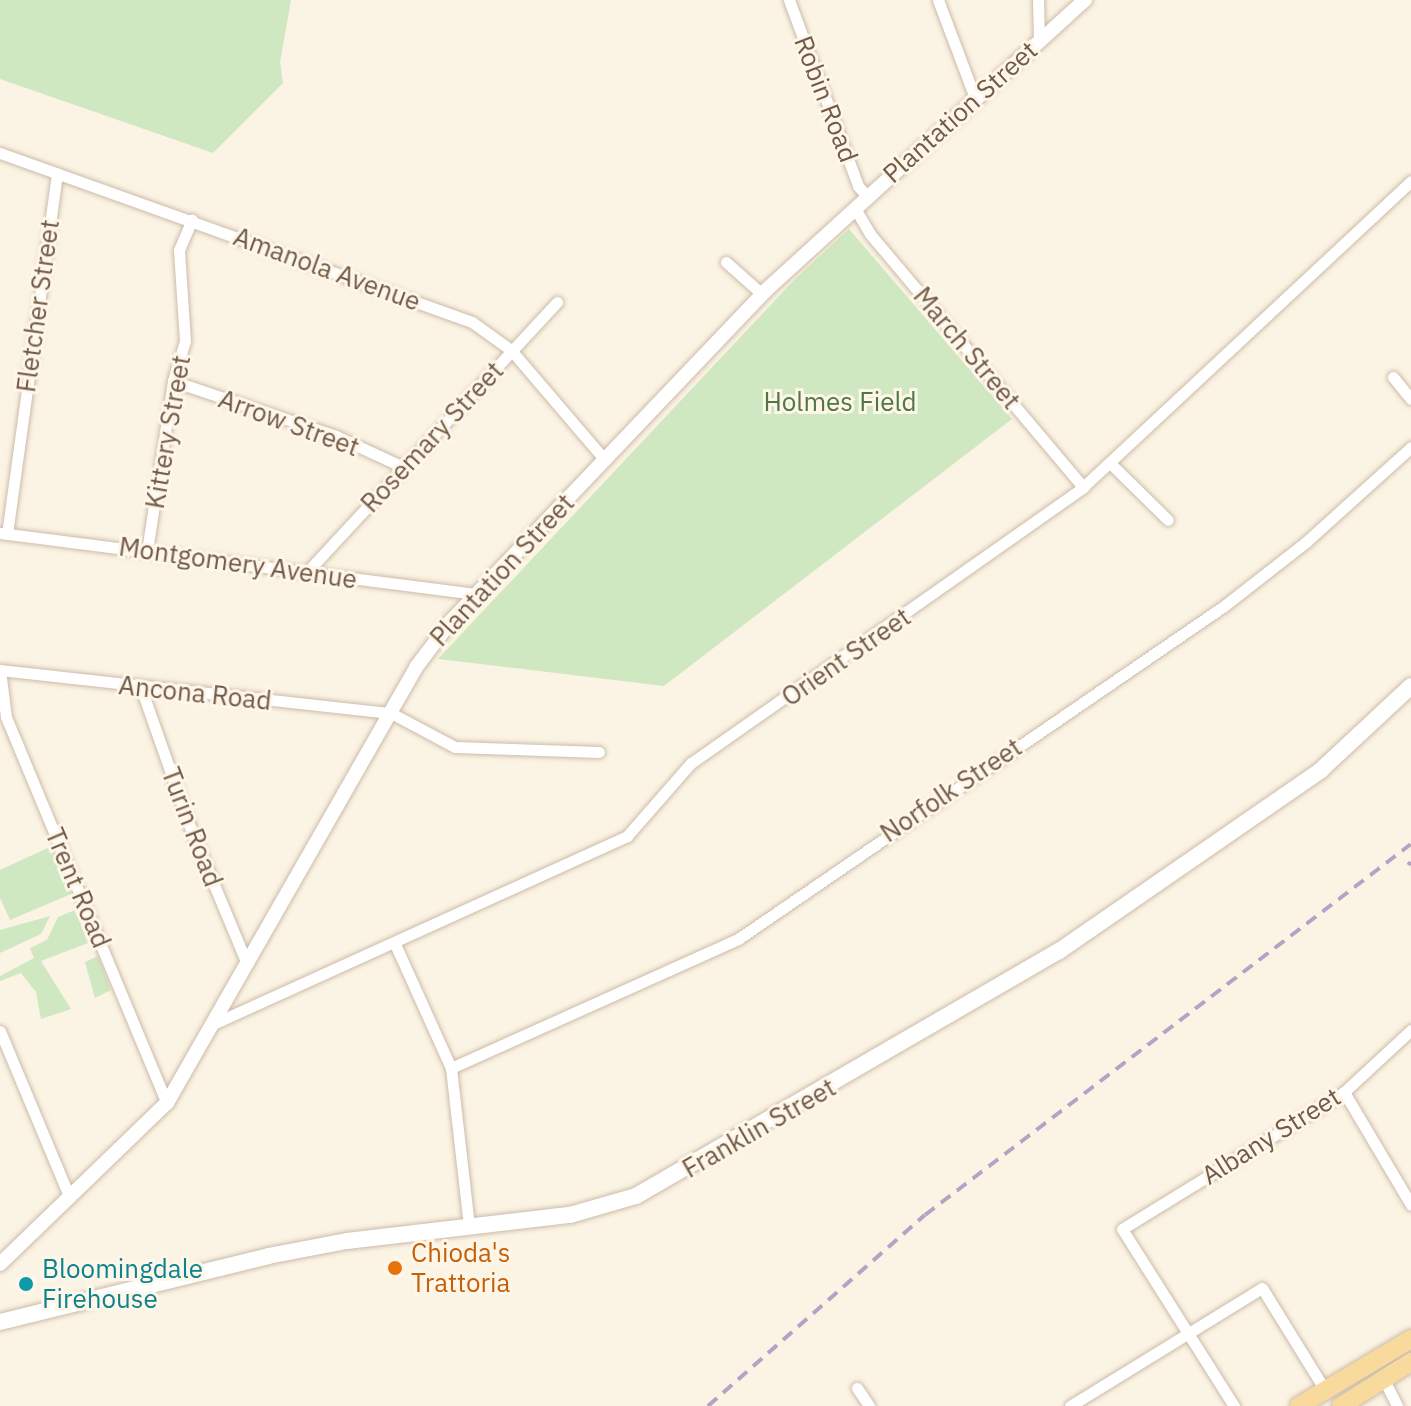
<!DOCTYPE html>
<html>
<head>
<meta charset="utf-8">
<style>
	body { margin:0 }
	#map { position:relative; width:1411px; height:1406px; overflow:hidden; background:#fbf3e3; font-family:"IBM Plex Sans",sans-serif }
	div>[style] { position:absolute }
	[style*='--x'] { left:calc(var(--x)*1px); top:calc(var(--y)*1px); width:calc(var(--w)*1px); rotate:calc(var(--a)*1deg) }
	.green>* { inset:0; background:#d0e8c2 }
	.roads { filter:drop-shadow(0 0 2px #cba) drop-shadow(0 0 2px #cba) }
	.minor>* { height:11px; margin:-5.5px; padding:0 5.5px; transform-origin:5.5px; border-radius:5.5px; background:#fff }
	.tertiary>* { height:14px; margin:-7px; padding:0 7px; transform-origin:7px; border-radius:7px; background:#fff }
	.secondary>* { height:16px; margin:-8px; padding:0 8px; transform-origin:8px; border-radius:8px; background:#fff }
	.primary>* { height:18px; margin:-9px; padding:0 9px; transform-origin:9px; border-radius:9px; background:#f8da9d }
	.rail>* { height:4px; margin-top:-2px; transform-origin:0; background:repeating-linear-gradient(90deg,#b6a2c4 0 12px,transparent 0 20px) }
	.dots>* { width:22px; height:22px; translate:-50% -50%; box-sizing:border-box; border:4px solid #fef7e9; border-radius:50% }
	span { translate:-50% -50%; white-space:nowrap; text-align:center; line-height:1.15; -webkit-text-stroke:6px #fef7e9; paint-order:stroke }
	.street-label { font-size:26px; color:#725a4a }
	.park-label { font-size:26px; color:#507842 }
	.food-label { font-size:26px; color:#c56008 }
	.left { translate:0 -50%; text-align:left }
	.culture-label { font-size:26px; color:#0d838f }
</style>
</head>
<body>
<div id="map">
	<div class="green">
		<i style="clip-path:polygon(0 0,291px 0,280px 62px,283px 83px,213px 153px,0 79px)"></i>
		<i style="clip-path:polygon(849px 229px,1012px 419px,664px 686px,438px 659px,795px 279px)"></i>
		<i style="clip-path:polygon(52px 846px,71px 894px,10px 920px,0 898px,0 870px)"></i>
		<i style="clip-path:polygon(75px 910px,88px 943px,41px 961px,71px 1009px,41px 1019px,36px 992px,21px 973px,0 981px,0 976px,34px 958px,30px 948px,47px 940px,58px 917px)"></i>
		<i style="clip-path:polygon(50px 916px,41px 934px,0 953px,0 930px)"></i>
		<i style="clip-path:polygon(98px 956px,111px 990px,95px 998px,85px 962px)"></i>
	</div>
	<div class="roads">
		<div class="minor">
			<i style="--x:789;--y:0;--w:198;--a:69.6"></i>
			<i style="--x:858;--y:186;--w:13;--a:48"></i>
			<i style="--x:938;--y:0;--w:105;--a:69.3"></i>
			<i style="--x:1038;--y:0;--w:41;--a:88.6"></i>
			<i style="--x:0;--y:153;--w:501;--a:19.7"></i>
			<i style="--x:472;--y:322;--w:48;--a:35.7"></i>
			<i style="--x:511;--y:350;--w:145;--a:49.5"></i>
			<i style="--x:854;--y:207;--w:31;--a:59"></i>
			<i style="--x:870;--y:234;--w:331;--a:49.9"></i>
			<i style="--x:726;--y:262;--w:48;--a:41.6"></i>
			<i style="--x:1393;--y:377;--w:28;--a:51"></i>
			<i style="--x:173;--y:381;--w:172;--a:18.6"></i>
			<i style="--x:336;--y:436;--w:74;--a:24.8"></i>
			<i style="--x:1110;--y:463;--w:81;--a:44.5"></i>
			<i style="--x:0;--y:533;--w:480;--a:7.3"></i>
			<i style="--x:7;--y:534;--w:364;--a:-82.1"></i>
			<i style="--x:147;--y:551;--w:172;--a:-81.3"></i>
			<i style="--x:173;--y:381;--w:42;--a:-73.3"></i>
			<i style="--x:185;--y:341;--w:91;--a:-93.8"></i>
			<i style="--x:179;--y:250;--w:33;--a:-67"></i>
			<i style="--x:307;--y:572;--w:368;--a:-47.2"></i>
			<i style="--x:0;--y:670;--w:393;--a:6.3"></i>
			<i style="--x:391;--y:713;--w:72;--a:28"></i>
			<i style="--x:455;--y:747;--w:144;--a:2"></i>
			<i style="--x:0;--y:670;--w:47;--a:82.7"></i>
			<i style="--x:6;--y:717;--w:418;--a:67.4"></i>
			<i style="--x:141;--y:688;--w:147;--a:70.6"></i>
			<i style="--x:190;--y:827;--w:148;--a:67.4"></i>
			<i style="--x:395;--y:944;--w:136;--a:65.7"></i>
			<i style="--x:451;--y:1068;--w:159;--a:83.5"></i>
			<i style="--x:213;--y:1024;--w:455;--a:-24.4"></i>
			<i style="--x:627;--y:836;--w:97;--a:-48.8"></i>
			<i style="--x:691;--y:763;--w:479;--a:-35.1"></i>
			<i style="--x:1083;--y:487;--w:449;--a:-43"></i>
			<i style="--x:0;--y:1031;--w:181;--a:67.3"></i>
			<i style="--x:451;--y:1068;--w:315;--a:-24.2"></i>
			<i style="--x:738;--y:939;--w:589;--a:-34.42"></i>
			<i style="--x:1224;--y:606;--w:104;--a:-38"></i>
			<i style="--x:1306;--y:542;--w:142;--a:-42.1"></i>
			<i style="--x:1344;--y:1092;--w:131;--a:59.3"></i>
			<i style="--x:1384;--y:1380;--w:29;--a:63"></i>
			<i style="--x:857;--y:1388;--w:22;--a:56"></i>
			<i style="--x:1070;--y:1406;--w:225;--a:-31.6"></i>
			<i style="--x:1262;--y:1288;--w:120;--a:58.3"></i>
			<i style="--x:1234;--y:1406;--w:209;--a:-122.3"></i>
			<i style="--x:1122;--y:1229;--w:259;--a:-31.6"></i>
			<i style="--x:1343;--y:1093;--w:93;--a:-42.8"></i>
		</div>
		<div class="tertiary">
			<i style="--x:0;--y:1264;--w:232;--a:-44"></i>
			<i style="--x:167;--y:1103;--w:503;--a:-60.23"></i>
			<i style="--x:417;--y:666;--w:56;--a:-52.9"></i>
			<i style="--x:451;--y:621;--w:456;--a:-46.4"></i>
			<i style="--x:765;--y:291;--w:433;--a:-42.3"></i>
		</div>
		<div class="secondary">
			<i style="--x:0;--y:1322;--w:276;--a:-13.8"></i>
			<i style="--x:268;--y:1256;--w:80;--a:-10.8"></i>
			<i style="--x:347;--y:1241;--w:225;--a:-6.7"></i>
			<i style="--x:570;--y:1215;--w:69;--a:-16.1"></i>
			<i style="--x:636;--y:1196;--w:489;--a:-30.1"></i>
			<i style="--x:1059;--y:951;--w:318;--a:-34.6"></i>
			<i style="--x:1321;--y:770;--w:123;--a:-43"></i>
		</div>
		<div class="primary">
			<i style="--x:1299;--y:1406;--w:131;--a:-30.9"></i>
			<i style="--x:1341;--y:1406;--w:83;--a:-32.2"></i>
		</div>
	</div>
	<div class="rail">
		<i style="--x:1408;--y:865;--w:4;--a:-45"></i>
		<i style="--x:708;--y:1406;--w:289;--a:-41.4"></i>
		<i style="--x:925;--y:1215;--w:611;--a:-37.36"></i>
	</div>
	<div class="dots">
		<i style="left:395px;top:1268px;background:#e8710a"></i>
		<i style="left:26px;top:1284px;background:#0f9aa8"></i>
	</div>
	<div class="street-label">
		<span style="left:826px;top:99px;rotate:69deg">Robin Road</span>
		<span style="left:960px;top:112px;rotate:-42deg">Plantation Street</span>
		<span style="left:327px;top:269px;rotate:20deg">Amanola Avenue</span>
		<span style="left:38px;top:306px;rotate:-82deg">Fletcher Street</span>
		<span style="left:967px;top:348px;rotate:50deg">March Street</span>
		<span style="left:289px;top:423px;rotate:20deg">Arrow Street</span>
		<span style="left:168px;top:432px;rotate:-80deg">Kittery Street</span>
		<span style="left:432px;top:437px;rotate:-47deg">Rosemary Street</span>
		<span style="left:238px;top:563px;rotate:8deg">Montgomery Avenue</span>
		<span style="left:502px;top:570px;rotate:-47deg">Plantation Street</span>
		<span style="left:846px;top:657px;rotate:-35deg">Orient Street</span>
		<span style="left:195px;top:693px;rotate:6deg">Ancona Road</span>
		<span style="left:951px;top:790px;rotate:-34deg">Norfolk Street</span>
		<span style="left:192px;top:827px;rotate:69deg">Turin Road</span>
		<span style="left:78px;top:888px;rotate:67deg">Trent Road</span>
		<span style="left:759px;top:1128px;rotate:-30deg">Franklin Street</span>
		<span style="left:1271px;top:1136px;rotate:-32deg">Albany Street</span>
	</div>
	<div class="park-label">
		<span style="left:840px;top:402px">Holmes Field</span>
	</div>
	<div class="food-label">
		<span class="left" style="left:411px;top:1268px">Chioda's<br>Trattoria</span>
	</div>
	<div class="culture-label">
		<span class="left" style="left:42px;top:1284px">Bloomingdale<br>Firehouse</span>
	</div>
</div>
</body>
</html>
